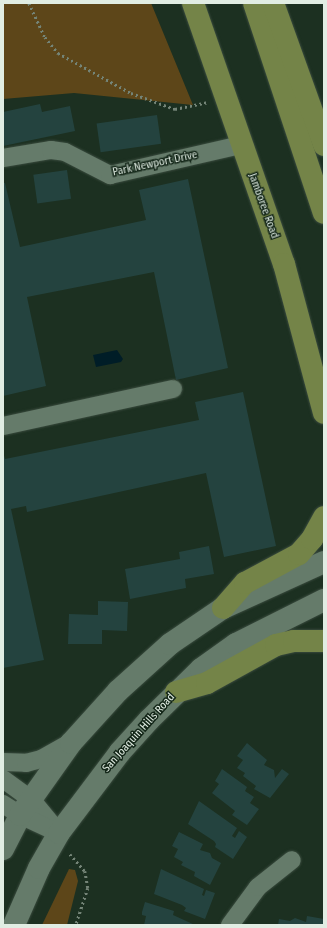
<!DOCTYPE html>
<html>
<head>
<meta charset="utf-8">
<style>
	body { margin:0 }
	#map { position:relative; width:327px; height:928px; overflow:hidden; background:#1c3021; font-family:"Fira Sans Condensed",sans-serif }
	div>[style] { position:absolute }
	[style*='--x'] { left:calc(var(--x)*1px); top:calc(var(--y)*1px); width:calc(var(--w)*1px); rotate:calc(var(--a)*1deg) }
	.green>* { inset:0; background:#5d4619 }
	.water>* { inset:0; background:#001d27 }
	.building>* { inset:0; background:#24433f; transform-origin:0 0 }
	.path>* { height:2.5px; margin-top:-1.25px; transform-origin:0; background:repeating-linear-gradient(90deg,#748477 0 2px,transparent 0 5px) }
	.roads { filter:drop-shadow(0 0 1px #3a4b3e) drop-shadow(0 0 1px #3a4b3e) }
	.minor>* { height:18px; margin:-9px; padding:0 9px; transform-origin:9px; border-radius:9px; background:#657b6a }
	.tertiary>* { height:22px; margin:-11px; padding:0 11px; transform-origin:11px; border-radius:11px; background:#657b6a }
	.primary>* { height:22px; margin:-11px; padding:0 11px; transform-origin:11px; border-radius:11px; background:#748448 }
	span { translate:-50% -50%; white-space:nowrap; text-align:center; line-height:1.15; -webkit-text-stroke:3px #132618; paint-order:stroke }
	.street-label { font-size:11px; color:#e1ede3 }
	.frame { position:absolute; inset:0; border:4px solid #e1ede3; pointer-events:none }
</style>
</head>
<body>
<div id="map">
	<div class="green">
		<i style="clip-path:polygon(3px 3px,151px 3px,193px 105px,74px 93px,3px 99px)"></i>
		<i style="clip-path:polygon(69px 869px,75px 870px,78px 881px,67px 925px,42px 925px)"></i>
	</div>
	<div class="water">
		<i style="clip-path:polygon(117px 350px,123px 359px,121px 362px,96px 367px,93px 355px)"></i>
	</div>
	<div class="building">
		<i style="clip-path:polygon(40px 104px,42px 112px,70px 106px,75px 131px,3px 146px,3px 112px)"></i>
		<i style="left:157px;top:115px;width:29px;height:61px;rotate:82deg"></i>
		<i style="left:67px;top:170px;width:29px;height:34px;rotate:82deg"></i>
		<i style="clip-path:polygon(188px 179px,228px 368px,176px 380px,154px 272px,27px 297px,46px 386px,3px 396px,3px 183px,5px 183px,20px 247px,146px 220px,139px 190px)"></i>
		<i style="clip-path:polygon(243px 392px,276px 546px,224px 557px,206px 473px,27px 512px,26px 506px,11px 509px,44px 660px,3px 668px,3px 452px,5px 459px,199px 420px,195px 402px)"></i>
		<i style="clip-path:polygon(209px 546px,214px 574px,185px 579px,186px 588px,130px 599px,125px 569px,180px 559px,179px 552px)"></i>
		<i style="clip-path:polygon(98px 601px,128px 602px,127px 631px,102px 630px,102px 644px,68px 644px,69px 614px,98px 615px)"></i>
		<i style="clip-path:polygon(247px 743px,267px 760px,264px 765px,274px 770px,275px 778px,282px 769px,289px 774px,270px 798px,254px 789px,256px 786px,243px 776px,245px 773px,237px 768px,243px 760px,237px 756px)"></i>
		<i style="clip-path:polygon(222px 769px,247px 787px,245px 791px,254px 797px,250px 803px,259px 809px,247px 825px,232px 815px,235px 811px,212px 793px,219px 784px,215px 781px)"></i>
		<i style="clip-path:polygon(199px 801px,237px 828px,232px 836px,235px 838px,239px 831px,247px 837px,233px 859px,215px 847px,216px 844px,214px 841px,188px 824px)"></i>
		<i style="clip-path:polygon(179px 832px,203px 844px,200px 850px,210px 853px,212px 858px,221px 863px,210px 885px,194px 876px,195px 872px,181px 865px,183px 862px,174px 857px,178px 849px,172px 846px)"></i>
		<i style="clip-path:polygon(161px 869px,204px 889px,202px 895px,204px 896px,206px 890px,215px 893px,205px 919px,184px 911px,186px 908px,182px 905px,154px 894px)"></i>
		<i style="clip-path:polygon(145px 902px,174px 911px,173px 915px,195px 925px,144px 925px,146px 916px,142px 915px,142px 912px)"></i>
		<i style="clip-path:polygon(307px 916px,324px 919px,324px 925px,278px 925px,279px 919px,290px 921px,295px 918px,306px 922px)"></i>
	</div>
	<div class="path">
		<i style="--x:29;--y:3;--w:38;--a:65"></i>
		<i style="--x:45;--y:37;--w:21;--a:51"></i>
		<i style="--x:58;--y:53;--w:83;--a:28.7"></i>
		<i style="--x:131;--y:93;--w:47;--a:20"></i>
		<i style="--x:175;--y:109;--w:34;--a:-12"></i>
		<i style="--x:70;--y:854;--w:23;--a:49"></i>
		<i style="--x:85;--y:871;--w:17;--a:80"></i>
		<i style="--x:88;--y:888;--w:39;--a:108"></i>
	</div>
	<div class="roads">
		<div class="minor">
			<i style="--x:3;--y:158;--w:49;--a:-9.5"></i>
			<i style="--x:51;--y:150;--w:14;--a:8"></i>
			<i style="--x:65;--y:152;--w:51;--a:27.1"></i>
			<i style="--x:110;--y:175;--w:134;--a:-12.9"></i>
			<i style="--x:3;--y:426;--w:174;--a:-12.3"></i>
			<i style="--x:3;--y:762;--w:23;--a:2"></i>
			<i style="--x:26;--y:763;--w:16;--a:-15"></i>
			<i style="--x:41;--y:759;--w:31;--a:-29"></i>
			<i style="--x:3;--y:779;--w:34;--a:36"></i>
			<i style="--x:31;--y:799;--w:44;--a:50.5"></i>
			<i style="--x:3;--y:804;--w:20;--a:33"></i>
			<i style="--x:20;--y:815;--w:38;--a:25"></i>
			<i style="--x:230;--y:925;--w:47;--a:-53.6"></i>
			<i style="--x:258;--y:887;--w:43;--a:-38.5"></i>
		</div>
		<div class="tertiary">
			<i style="--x:3;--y:849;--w:38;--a:-63"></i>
			<i style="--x:20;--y:815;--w:88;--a:-54.7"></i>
			<i style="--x:71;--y:743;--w:70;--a:-47.9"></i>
			<i style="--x:118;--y:691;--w:70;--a:-42.1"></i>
			<i style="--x:170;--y:644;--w:64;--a:-34.2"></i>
			<i style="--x:223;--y:608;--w:111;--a:-24.5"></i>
			<i style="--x:14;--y:925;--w:62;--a:-66.3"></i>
			<i style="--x:39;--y:868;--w:40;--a:-60.3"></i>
			<i style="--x:59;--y:833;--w:101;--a:-53"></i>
			<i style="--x:120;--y:752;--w:43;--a:-47.8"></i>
			<i style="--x:149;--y:720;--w:73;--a:-44.4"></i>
			<i style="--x:201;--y:669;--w:43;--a:-35.5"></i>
			<i style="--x:236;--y:644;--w:98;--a:-26.6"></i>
		</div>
		<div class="primary">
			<i style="--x:193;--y:3;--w:276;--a:70.8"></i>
			<i style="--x:284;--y:264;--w:154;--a:75"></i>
			<i style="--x:254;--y:3;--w:221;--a:71.6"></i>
			<i style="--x:273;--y:3;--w:151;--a:70.2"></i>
			<i style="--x:223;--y:608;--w:33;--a:-49"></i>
			<i style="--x:245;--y:583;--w:61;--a:-28.2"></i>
			<i style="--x:299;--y:554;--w:20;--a:-49"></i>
			<i style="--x:312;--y:539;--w:25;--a:-61"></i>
			<i style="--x:176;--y:692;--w:32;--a:-16"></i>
			<i style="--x:207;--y:683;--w:79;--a:-28.8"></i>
			<i style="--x:276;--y:645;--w:18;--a:-13"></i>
			<i style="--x:294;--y:641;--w:30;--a:0"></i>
		</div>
	</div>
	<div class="street-label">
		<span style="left:155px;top:164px;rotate:-12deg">Park Newport Drive</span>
		<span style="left:263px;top:206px;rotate:70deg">Jamboree Road</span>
		<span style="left:139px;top:733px;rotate:-48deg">San Joaquin Hills Road</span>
	</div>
	<div class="frame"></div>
</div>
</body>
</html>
